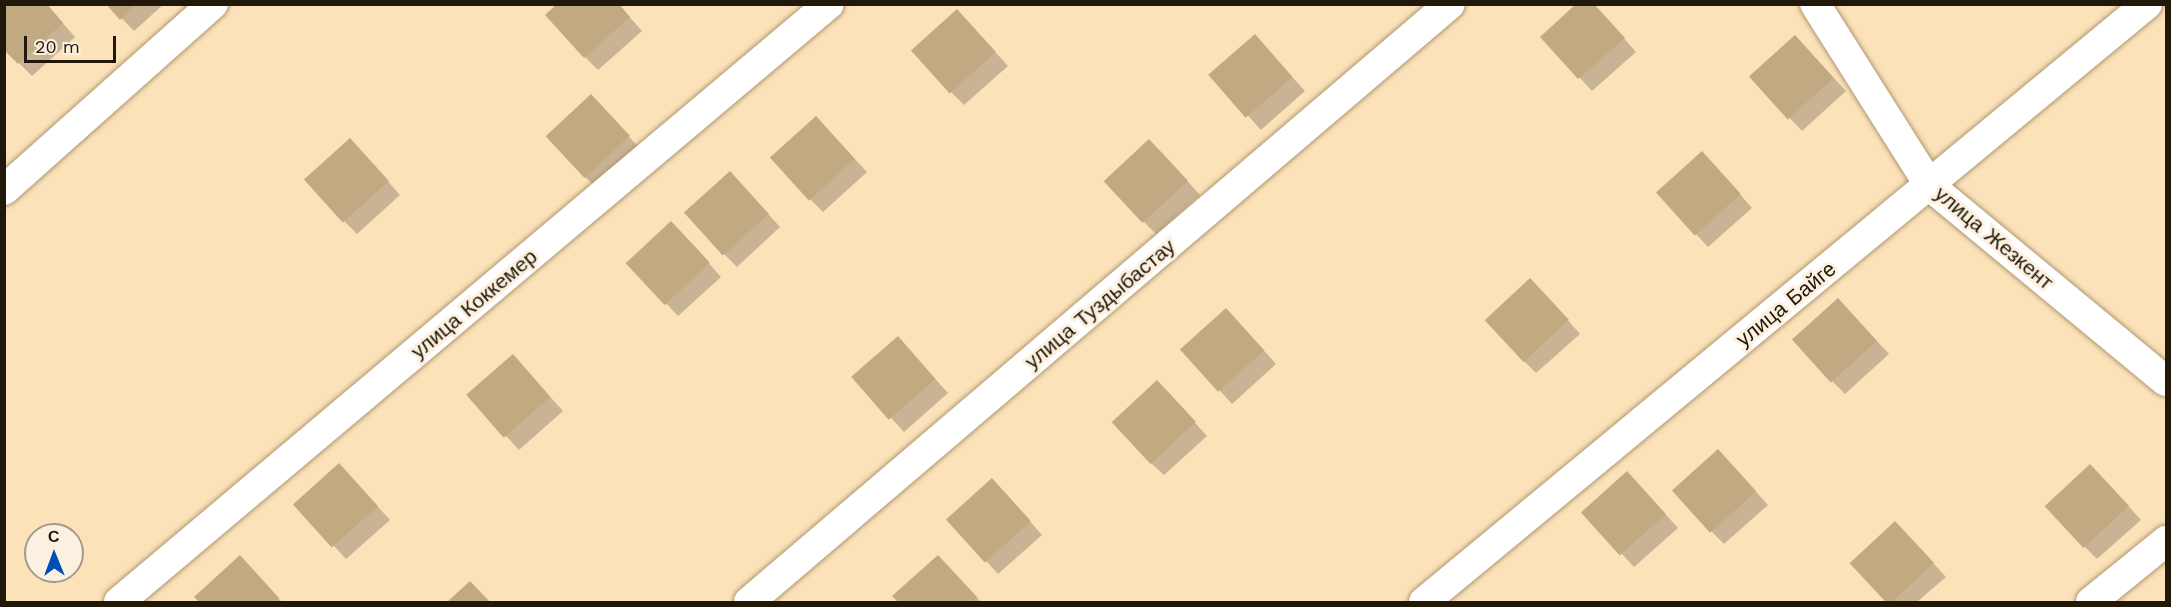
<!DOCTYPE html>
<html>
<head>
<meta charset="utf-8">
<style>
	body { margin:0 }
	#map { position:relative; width:2171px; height:607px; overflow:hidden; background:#fbe2b9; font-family:"Work Sans",sans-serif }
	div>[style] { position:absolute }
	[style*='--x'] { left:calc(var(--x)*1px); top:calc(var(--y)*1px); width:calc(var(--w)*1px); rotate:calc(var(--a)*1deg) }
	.shadow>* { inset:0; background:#0003 }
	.building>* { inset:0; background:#c1a981; transform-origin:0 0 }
	.roads { filter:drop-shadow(0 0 2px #b09771) drop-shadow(0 0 2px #b09771) }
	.minor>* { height:30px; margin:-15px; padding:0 15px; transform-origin:15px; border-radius:15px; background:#fff }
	span { translate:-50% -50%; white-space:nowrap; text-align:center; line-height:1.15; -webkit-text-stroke:6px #fcf1e1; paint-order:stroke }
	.street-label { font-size:21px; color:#211809 }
	.frame { position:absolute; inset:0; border:6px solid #211809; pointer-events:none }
	.north { position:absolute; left:24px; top:523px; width:60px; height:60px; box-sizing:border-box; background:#fcf1e1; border:2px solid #a49a8b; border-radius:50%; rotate:359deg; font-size:16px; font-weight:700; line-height:24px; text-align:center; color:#211809 }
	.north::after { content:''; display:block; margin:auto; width:21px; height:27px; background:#004fb8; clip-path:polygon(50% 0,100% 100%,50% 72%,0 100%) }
	.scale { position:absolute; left:24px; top:36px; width:92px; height:27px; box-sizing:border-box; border:3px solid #211809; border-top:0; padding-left:8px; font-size:18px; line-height:21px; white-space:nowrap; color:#211809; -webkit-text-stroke:4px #fcf1e1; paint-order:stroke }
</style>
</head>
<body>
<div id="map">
	<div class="shadow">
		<i style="clip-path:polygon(46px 4px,75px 37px,32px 76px,19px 63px)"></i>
		<i style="clip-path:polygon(108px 4px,164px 4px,134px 31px)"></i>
		<i style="clip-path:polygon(618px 4px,642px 31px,598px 70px,585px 57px)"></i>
		<i style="clip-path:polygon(1599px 10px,1636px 52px,1592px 91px,1542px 37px)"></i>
		<i style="clip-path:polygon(970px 24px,1008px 66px,964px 105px,951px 92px)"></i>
		<i style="clip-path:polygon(1267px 49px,1305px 91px,1261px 130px,1211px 75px)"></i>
		<i style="clip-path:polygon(1808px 50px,1846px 91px,1802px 131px,1751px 77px)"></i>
		<i style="clip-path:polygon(604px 109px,641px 150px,598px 189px,585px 177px)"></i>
		<i style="clip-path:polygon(829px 131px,867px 172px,823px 212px,810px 199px)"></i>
		<i style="clip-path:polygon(363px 153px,400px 195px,357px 234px,344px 221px)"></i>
		<i style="clip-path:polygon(1162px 153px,1200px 195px,1156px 234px,1143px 221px)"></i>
		<i style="clip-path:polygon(1715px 166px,1752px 208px,1708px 247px,1658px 193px)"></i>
		<i style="clip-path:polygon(743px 186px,780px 227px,737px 267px,724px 254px)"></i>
		<i style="clip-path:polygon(684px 235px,721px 277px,678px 316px,627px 262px)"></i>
		<i style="clip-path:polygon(1543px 292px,1580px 334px,1536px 373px,1523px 360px)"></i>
		<i style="clip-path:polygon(1851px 313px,1889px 354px,1845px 394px,1832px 381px)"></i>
		<i style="clip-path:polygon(1239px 323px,1276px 364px,1232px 404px,1182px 349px)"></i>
		<i style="clip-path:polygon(910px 351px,948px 393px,904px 432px,854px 377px)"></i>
		<i style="clip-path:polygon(525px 369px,563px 411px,519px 450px,469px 396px)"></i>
		<i style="clip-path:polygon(1170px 395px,1207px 436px,1164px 475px,1151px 463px)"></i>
		<i style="clip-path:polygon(1731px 464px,1768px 505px,1724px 544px,1712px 532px)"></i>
		<i style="clip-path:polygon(352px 478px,390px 520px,346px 559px,296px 505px)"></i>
		<i style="clip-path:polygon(2103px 478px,2141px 520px,2097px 559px,2084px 546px)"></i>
		<i style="clip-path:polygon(1640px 486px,1678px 528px,1634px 567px,1583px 512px)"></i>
		<i style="clip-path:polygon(1005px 493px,1042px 535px,998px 574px,948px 519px)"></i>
		<i style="clip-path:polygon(1908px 536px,1946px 577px,1917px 602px,1888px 602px,1851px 562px)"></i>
		<i style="clip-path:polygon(253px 570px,282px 602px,201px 602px,196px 597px)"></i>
		<i style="clip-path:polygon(951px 570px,981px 602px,900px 602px,894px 596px)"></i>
		<i style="clip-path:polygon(470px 583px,489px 602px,449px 602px)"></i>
	</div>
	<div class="building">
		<i style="clip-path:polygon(4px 4px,47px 4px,63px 23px,18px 64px,4px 50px)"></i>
		<i style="clip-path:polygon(106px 4px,137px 4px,120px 20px)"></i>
		<i style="clip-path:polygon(557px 4px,619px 4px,630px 17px,584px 58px,545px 15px)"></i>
		<i style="clip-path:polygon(1576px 4px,1594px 4px,1625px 38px,1578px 79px,1540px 37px)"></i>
		<i style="left:957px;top:9px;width:58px;height:62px;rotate:48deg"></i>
		<i style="left:1255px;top:34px;width:57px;height:62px;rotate:49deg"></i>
		<i style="left:1795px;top:35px;width:58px;height:62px;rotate:48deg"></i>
		<i style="left:591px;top:94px;width:57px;height:62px;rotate:47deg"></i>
		<i style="left:816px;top:116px;width:58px;height:62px;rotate:48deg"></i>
		<i style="left:350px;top:138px;width:58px;height:62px;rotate:48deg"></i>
		<i style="left:1149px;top:139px;width:57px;height:62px;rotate:47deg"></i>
		<i style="left:1702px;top:151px;width:58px;height:62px;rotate:48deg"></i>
		<i style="left:730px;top:171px;width:58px;height:62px;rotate:48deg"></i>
		<i style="left:671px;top:221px;width:57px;height:62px;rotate:47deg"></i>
		<i style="left:1530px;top:278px;width:57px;height:62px;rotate:47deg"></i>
		<i style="left:1838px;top:298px;width:58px;height:62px;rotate:48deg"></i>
		<i style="left:1226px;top:308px;width:57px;height:62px;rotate:48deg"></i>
		<i style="left:898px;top:336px;width:57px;height:62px;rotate:49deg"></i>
		<i style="left:513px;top:354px;width:57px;height:62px;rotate:49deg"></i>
		<i style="left:1157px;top:380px;width:57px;height:62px;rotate:47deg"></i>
		<i style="left:1718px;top:449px;width:57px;height:62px;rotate:48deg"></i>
		<i style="left:339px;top:463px;width:58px;height:62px;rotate:48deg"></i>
		<i style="left:2090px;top:464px;width:57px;height:62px;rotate:47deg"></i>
		<i style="left:1627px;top:471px;width:58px;height:62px;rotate:48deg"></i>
		<i style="left:992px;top:478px;width:58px;height:62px;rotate:48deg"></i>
		<i style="left:1895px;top:521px;width:57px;height:62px;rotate:47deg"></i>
		<i style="clip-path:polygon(240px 555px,279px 598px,273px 602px,199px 602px,194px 597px)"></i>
		<i style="clip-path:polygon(938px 555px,977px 597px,971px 602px,898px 602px,892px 596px)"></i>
		<i style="clip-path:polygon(470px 581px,490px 602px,447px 602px)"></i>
	</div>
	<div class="roads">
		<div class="minor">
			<i style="--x:1815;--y:4;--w:215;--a:57.7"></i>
			<i style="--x:1930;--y:186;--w:306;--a:39.6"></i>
			<i style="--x:4;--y:190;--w:280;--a:-41.7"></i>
			<i style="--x:119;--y:602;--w:928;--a:-40.11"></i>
			<i style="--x:749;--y:602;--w:921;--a:-40.47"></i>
			<i style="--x:1424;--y:602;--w:938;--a:-39.59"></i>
			<i style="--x:2091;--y:602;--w:97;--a:-39.1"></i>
		</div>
	</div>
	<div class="street-label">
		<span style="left:1994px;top:238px;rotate:40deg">улица Жезкент</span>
		<span style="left:474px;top:304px;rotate:-40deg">улица Коккемер</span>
		<span style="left:1100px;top:304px;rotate:-40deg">улица Туздыбастау</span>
		<span style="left:1786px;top:304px;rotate:-39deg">улица Байге</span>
	</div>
	<div class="frame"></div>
	<div class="north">С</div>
	<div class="scale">20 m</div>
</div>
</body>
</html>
